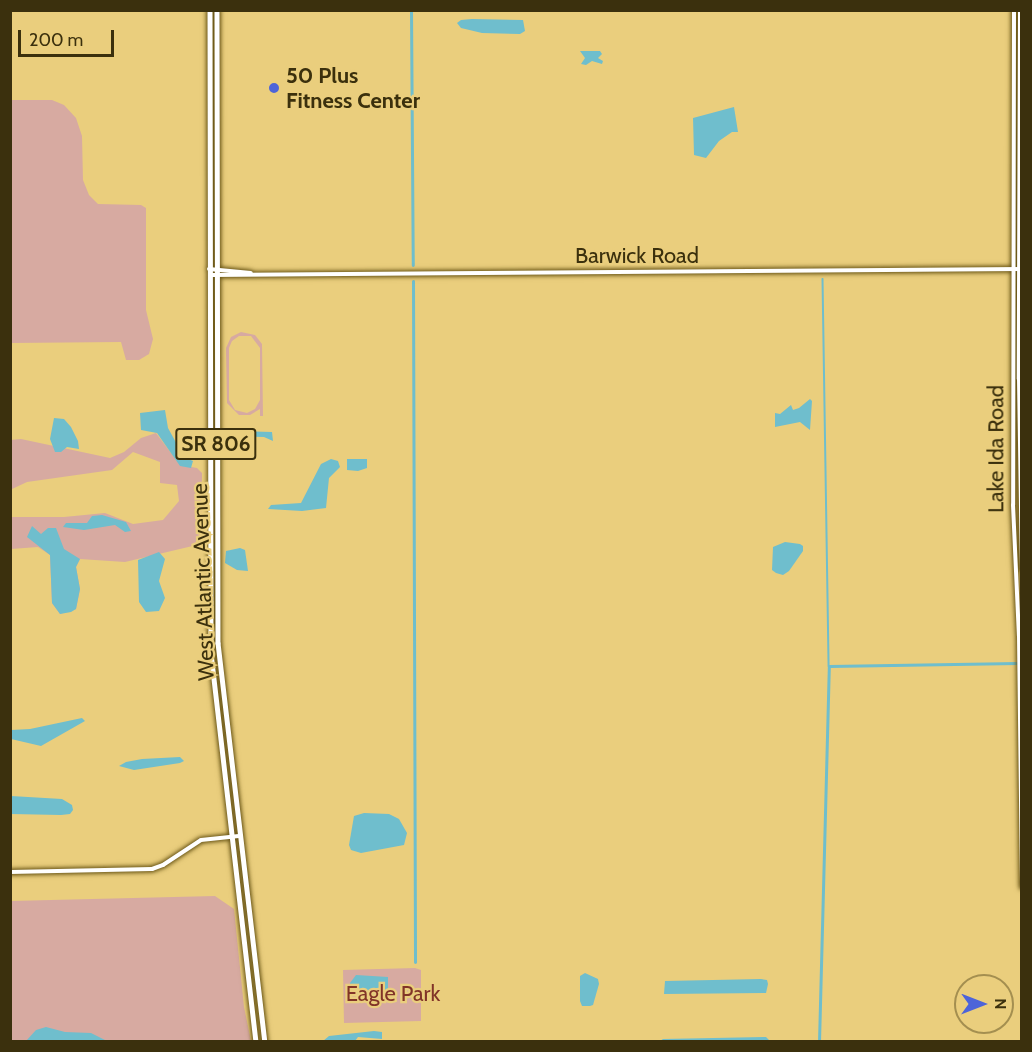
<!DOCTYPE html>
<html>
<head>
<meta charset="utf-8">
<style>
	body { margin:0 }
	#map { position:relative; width:1032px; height:1052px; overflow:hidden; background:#eace7d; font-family:Cabin,sans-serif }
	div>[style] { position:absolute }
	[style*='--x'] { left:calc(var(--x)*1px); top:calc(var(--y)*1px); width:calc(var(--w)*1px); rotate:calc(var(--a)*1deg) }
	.green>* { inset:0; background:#d7aaa1 }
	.water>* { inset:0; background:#6fbecd }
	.stream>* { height:1.5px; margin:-0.75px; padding:0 0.75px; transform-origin:0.75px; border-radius:0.75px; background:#6fbecd }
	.canal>* { height:3px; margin:-1.5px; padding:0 1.5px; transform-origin:1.5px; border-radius:1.5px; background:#6fbecd }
	.roads { filter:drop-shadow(0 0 2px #6b5717) drop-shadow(0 0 2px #6b5717) }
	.secondary>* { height:4px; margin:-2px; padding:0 2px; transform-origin:2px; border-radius:2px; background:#fff }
	.primary>* { height:4.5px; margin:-2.25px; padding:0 2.25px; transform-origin:2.25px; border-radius:2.25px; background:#fff }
	.dots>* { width:16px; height:16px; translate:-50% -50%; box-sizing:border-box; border:3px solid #eace7d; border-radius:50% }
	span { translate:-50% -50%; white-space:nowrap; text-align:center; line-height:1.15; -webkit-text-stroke:4.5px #eace7d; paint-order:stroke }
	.shield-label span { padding:2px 4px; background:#eace7d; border:2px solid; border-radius:4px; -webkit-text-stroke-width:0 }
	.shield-label { font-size:21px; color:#3b300d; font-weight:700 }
	.poi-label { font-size:22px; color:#3b300d; font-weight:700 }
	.left { translate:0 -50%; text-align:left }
	.street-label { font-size:22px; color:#3b300d }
	.park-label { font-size:22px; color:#813428 }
	.frame { position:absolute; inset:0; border:12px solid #3b300d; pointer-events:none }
	.north { position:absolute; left:954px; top:974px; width:60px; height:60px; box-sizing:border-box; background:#eace7d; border:2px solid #a48f50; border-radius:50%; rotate:90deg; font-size:16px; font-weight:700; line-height:24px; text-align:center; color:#3b300d }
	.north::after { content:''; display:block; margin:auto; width:21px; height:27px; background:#4d64d9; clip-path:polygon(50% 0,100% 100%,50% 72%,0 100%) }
	.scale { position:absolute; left:18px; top:30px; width:96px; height:27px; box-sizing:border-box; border:3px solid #3b300d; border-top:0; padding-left:8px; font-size:18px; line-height:21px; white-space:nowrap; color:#3b300d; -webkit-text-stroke:4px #eace7d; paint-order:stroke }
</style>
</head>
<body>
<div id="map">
	<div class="green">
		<i style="clip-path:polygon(11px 100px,52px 100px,64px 105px,76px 118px,82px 136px,83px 180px,89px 195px,98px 204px,141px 205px,146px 208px,146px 310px,153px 339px,149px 354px,139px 360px,126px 360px,121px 342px,11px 343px)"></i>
		<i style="clip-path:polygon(evenodd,241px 332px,255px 335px,262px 344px,263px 416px,260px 416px,260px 409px,250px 415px,239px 415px,227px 403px,226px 348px,231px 337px,241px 332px,239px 336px,251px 336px,260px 348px,260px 400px,255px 409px,247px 413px,235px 410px,229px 400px,229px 348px,232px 341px,239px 336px)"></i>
		<i style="clip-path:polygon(evenodd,156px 433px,180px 465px,197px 468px,202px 473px,201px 544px,125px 562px,80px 559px,76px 567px,80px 589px,76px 609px,60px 614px,52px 603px,50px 555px,38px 547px,11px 549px,10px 440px,21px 439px,110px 458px,124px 452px,141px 438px,156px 433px,133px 452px,160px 462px,160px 483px,177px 485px,179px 501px,163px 520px,133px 524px,105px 513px,64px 517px,12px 517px,12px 489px,27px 482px,112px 470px,133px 452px)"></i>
		<i style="clip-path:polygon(215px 896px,234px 909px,244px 1007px,251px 1041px,11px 1042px,10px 901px)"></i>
		<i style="clip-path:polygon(415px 968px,421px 970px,421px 1021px,344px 1023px,343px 970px)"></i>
	</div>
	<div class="water">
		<i style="clip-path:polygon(472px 19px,523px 20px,525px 31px,520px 34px,482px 33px,461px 28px,457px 23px,461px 20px)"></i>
		<i style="clip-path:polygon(600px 51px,602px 54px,598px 58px,603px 61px,602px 64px,592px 61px,586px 65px,581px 64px,585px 58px,580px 51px)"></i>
		<i style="clip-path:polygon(734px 107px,738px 132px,732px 132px,719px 141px,706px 158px,694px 155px,693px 118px)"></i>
		<i style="clip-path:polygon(810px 399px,812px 401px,810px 430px,800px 422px,775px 427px,775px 413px,780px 414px,791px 405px,793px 410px,799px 408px)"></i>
		<i style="clip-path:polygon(165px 410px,168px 428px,184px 457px,193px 461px,191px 468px,180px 466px,157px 433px,141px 430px,140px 413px)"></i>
		<i style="clip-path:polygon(54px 418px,64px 419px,71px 427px,78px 441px,79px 449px,67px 447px,61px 452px,55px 452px,50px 439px)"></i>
		<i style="clip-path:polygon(232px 431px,272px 432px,273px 441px,264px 437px,230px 436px,229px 432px)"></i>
		<i style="clip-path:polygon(331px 459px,338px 461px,340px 467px,329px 478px,326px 508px,302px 511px,268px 509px,271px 505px,301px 503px,321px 464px)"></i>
		<i style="clip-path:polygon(347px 459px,367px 459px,367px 468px,358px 471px,347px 470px)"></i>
		<i style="clip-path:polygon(102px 515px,126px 522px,131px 531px,125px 532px,115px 525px,84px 530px,63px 527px,66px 523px,87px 523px,92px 516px)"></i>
		<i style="clip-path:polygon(32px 526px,41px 534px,48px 528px,56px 528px,64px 549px,80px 559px,76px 567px,80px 589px,76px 609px,71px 612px,60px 614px,52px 603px,50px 555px,27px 537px)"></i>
		<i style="clip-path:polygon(785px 542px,800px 544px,803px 546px,803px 551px,789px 571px,783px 575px,776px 573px,772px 570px,773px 547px)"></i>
		<i style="clip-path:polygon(240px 548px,245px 550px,248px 571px,237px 570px,225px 563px,226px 551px)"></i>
		<i style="clip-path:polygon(159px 552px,165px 559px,159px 581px,165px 598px,159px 611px,146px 612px,139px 602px,138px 560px)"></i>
		<i style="clip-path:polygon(82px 718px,85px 721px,41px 746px,11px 739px,11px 730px,30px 729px)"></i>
		<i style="clip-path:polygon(180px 757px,184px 761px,180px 763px,134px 770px,119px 766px,126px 762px,142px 759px)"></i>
		<i style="clip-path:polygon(11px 796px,62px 799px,72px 805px,73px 810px,70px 814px,61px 815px,11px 814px)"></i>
		<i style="clip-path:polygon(364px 813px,389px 814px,399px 819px,407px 833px,404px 845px,361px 853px,351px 850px,349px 845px,354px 816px)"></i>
		<i style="clip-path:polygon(585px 973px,598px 979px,599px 984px,593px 1005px,590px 1006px,582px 1006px,580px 1001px,580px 976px)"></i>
		<i style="clip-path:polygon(356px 975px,388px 977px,388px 1001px,373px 995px,350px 995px,350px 983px)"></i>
		<i style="clip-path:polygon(761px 979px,767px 980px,768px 984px,766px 993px,664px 994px,665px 981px)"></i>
		<i style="clip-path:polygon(46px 1027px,65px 1032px,91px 1033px,107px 1041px,26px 1041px,36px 1030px)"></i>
		<i style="clip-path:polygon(374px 1031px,382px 1032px,382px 1039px,358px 1037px,355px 1041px,323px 1041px,329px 1036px)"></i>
		<i style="clip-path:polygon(766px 1037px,770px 1041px,660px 1041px,663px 1039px)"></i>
	</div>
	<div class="stream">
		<i style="--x:823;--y:279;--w:387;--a:89.1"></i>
	</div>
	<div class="canal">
		<i style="--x:411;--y:10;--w:255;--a:89.6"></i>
		<i style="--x:413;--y:281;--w:681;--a:89.83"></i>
		<i style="--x:819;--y:1042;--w:376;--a:-88.5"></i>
		<i style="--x:829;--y:666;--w:193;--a:-0.9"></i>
	</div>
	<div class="roads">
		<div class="secondary">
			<i style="--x:1014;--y:10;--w:495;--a:90.1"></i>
			<i style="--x:1013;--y:505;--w:131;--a:87.4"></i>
			<i style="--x:1019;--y:636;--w:251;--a:89.3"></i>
			<i style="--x:1020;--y:10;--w:369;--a:90.2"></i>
			<i style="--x:1019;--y:379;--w:189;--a:89.1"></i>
			<i style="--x:209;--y:269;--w:42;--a:5.4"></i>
			<i style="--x:210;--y:275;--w:812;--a:-0.42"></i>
			<i style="--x:10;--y:872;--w:142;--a:-1.2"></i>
			<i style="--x:152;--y:869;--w:12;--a:-20"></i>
			<i style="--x:163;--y:865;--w:45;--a:-33.3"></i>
			<i style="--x:201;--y:840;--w:38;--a:-6"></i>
		</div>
		<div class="primary">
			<i style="--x:210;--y:10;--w:643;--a:89.91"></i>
			<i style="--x:211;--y:653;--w:392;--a:83.4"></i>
			<i style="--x:217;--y:10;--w:633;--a:89.91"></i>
			<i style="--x:218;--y:643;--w:402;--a:83.3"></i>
		</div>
	</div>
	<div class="dots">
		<i style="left:274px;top:88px;background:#4d64d9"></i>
	</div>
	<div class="shield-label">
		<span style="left:216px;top:444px">SR 806</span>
	</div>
	<div class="poi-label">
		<span class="left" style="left:286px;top:88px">50 Plus<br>Fitness Center</span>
	</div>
	<div class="street-label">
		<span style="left:637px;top:256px">Barwick Road</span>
		<span style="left:996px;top:449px;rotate:-90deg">Lake Ida Road</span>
		<span style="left:203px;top:582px;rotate:-92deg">West Atlantic Avenue</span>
	</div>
	<div class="park-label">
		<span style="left:393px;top:994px">Eagle Park</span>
	</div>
	<div class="frame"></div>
	<div class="north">N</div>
	<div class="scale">200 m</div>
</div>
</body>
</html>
